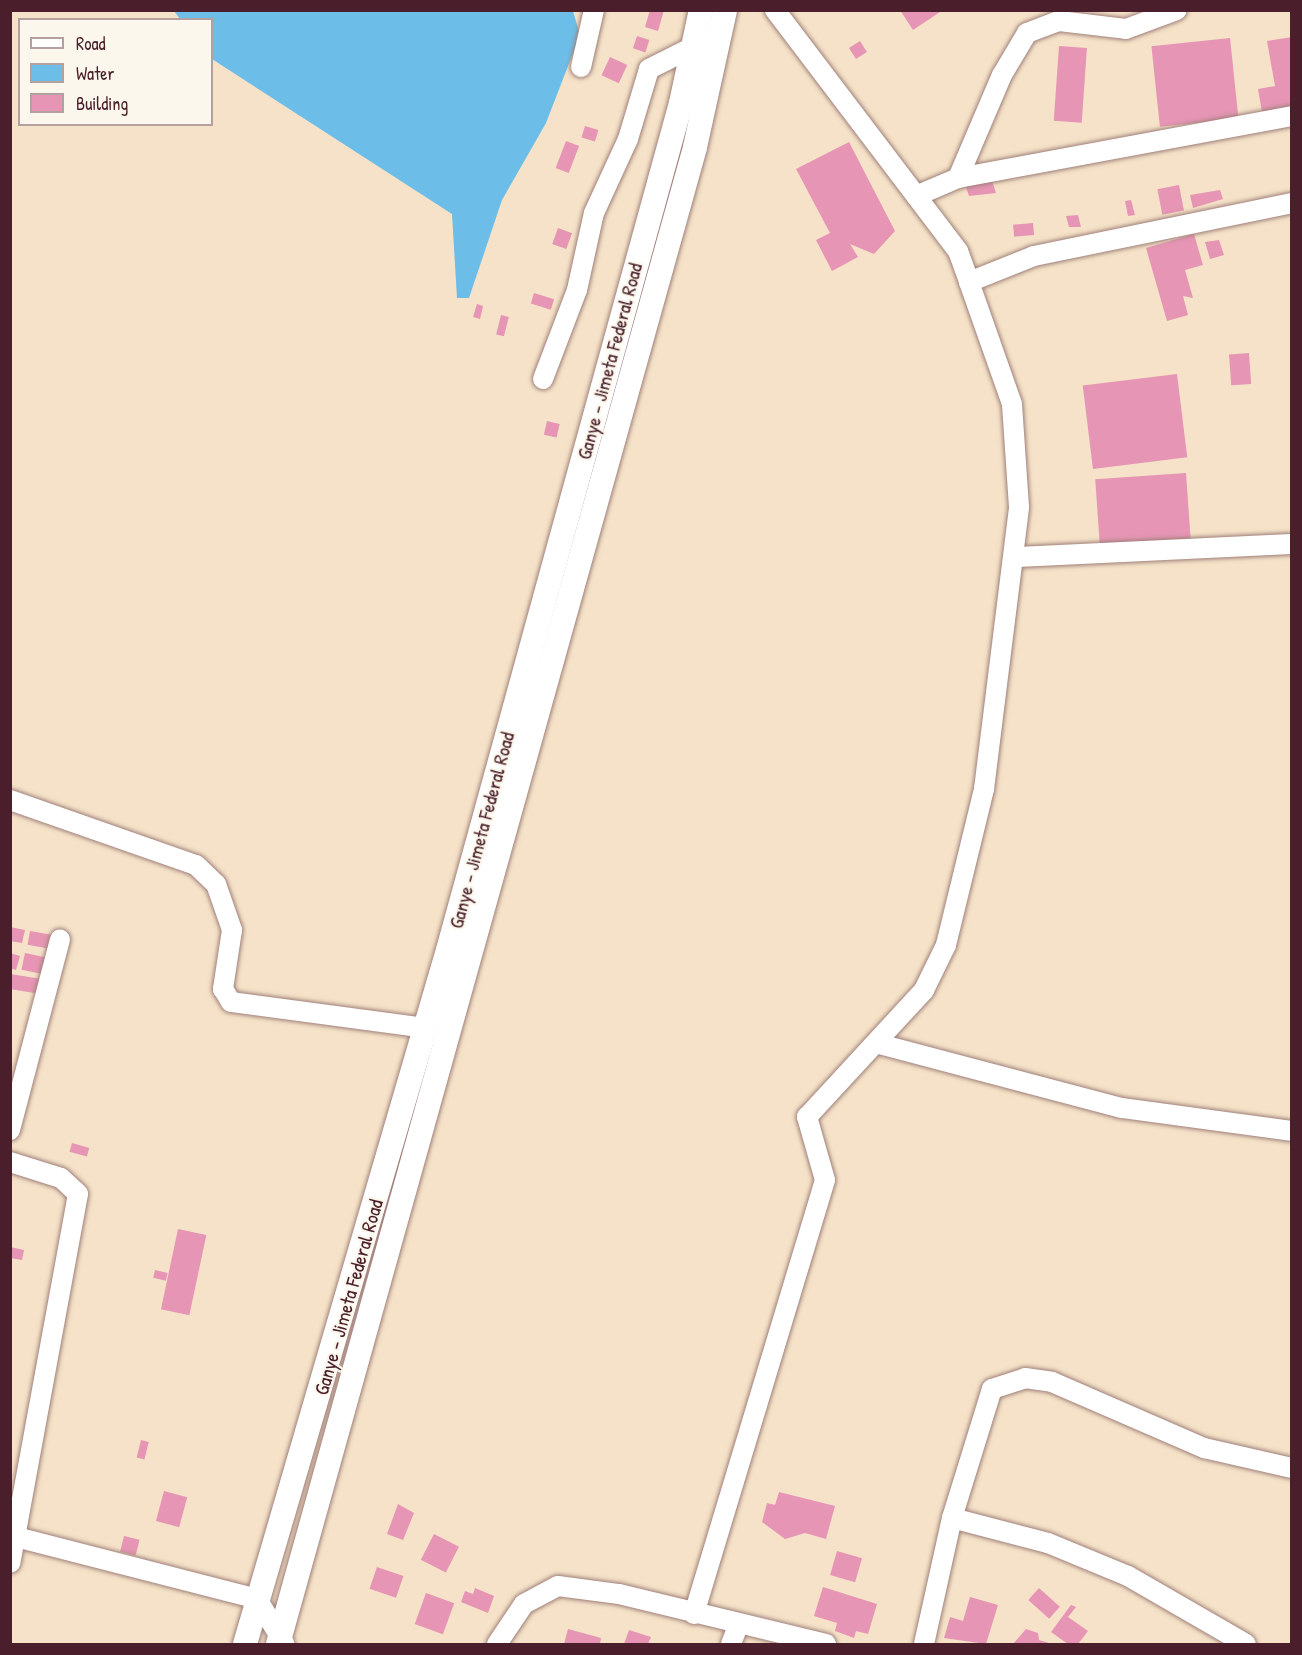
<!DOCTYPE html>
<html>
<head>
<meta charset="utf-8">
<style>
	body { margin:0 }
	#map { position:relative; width:1302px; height:1655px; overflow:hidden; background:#f5e2c8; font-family:"Patrick Hand",sans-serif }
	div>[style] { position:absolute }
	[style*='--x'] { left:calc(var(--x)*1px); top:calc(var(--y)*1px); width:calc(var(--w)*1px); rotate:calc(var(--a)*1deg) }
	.water>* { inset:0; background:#6cbee8 }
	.building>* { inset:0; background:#e695b4; transform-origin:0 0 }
	.roads { filter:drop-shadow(0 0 2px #a0807a) drop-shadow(0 0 2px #a0807a) }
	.minor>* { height:20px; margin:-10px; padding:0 10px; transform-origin:10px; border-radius:10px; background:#fff }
	.major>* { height:24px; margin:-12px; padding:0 12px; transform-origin:12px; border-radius:12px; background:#fff }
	span { translate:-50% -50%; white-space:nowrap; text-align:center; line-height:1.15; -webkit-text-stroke:4.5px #fbf7ec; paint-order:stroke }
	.street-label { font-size:20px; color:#4a1f2b }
	.frame { position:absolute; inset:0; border:12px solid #4a1f2b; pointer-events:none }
	.legend { position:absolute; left:18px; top:18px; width:195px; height:108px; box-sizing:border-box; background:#fbf7ec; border:2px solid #b4a19f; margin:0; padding:8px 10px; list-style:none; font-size:18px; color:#4a1f2b }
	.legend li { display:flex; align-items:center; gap:12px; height:30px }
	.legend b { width:30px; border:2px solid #b4a19f }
</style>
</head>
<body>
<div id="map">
	<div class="water">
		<i style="clip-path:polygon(174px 11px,573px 11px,580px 35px,546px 123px,502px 200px,469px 298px,457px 298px,452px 214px,212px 59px,212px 20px,180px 19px)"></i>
	</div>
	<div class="building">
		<i style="clip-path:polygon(650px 10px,664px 10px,658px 31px,645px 27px)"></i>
		<i style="clip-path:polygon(900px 10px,943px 10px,913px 30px)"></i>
		<i style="left:637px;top:36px;width:13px;height:13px;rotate:18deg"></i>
		<i style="clip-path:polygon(1292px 37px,1292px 108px,1262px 112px,1258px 89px,1275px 86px,1267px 41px)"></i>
		<i style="left:1230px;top:38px;width:81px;height:79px;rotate:84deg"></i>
		<i style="left:860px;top:41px;width:13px;height:13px;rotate:58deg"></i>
		<i style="left:1059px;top:46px;width:28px;height:75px;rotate:4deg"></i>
		<i style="left:610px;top:57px;width:19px;height:20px;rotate:25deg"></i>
		<i style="left:585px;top:126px;width:14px;height:12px;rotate:17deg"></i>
		<i style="left:566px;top:141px;width:14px;height:29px;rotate:21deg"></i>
		<i style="clip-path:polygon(849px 142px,895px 231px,874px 254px,850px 244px,858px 257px,832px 271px,816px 240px,830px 233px,796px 169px)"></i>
		<i style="clip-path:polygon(991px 178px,996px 193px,969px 196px,966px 187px)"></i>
		<i style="left:1179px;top:185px;width:26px;height:22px;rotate:79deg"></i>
		<i style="clip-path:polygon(1220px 190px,1223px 199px,1193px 208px,1190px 195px)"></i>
		<i style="clip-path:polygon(1131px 200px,1135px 215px,1128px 216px,1125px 201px)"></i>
		<i style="clip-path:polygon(1078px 215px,1081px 227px,1069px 227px,1066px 216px)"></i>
		<i style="left:1033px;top:223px;width:12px;height:20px;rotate:85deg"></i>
		<i style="left:558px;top:228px;width:15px;height:17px;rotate:20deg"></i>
		<i style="clip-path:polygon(1194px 234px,1203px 265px,1185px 270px,1193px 298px,1183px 296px,1188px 315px,1167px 321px,1146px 248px)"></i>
		<i style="clip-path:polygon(1219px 240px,1224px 255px,1210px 259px,1205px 242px)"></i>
		<i style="left:534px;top:293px;width:21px;height:11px;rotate:17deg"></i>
		<i style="clip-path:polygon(477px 304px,483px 306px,480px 319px,473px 317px)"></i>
		<i style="left:501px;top:315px;width:8px;height:20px;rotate:14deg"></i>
		<i style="left:1249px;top:353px;width:31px;height:20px;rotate:86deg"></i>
		<i style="left:1177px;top:374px;width:84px;height:95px;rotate:83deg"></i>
		<i style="left:547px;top:421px;width:13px;height:14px;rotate:13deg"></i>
		<i style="left:1186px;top:473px;width:68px;height:91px;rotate:86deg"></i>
		<i style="clip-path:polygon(10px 927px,25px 930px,22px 943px,10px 941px)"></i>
		<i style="left:30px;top:931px;width:23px;height:14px;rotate:10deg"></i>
		<i style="clip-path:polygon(10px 953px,20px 956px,16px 970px,10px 968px)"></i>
		<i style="left:25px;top:953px;width:24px;height:17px;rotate:12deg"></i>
		<i style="left:10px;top:974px;width:32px;height:15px;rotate:9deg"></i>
		<i style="left:72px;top:1143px;width:18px;height:9px;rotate:16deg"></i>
		<i style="left:178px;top:1229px;width:29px;height:82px;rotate:12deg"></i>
		<i style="clip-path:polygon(10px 1247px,24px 1250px,22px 1260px,10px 1258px)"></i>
		<i style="left:155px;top:1270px;width:13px;height:8px;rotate:13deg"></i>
		<i style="left:141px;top:1440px;width:8px;height:18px;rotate:14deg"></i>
		<i style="left:164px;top:1491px;width:24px;height:31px;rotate:15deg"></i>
		<i style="clip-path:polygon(779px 1492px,835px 1506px,826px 1539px,805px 1533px,785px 1539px,762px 1522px,767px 1503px,775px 1505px)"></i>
		<i style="clip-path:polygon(398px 1504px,414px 1513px,403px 1540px,387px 1534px)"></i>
		<i style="left:434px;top:1534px;width:28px;height:29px;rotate:27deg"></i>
		<i style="left:124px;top:1536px;width:16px;height:16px;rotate:14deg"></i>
		<i style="left:837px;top:1551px;width:26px;height:25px;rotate:16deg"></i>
		<i style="left:377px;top:1567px;width:28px;height:23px;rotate:19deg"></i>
		<i style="clip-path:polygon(823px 1587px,877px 1604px,868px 1634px,856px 1631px,854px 1638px,835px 1631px,837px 1623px,814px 1616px)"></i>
		<i style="clip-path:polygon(475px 1588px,494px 1596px,488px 1613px,461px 1602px,465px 1591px,473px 1594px)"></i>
		<i style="left:1039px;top:1588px;width:28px;height:16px;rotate:42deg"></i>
		<i style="left:426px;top:1593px;width:30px;height:33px;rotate:20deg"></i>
		<i style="clip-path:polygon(970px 1597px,998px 1605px,986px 1644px,944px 1638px,950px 1617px,963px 1621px)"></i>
		<i style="clip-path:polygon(1071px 1605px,1076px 1607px,1068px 1617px,1088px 1631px,1078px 1644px,1068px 1644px,1051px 1632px)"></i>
		<i style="clip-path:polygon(568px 1629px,601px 1638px,600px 1644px,564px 1644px)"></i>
		<i style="clip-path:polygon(1026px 1629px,1038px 1633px,1039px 1640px,1052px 1644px,1013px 1644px)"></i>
		<i style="clip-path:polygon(629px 1630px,651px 1637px,648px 1644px,624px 1644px)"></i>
	</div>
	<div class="roads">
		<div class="minor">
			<i style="--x:775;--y:10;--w:303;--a:52.8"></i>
			<i style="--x:958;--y:251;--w:33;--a:70"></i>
			<i style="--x:969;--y:282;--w:70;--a:-21.8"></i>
			<i style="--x:1034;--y:256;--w:263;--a:-11.6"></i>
			<i style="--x:581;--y:67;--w:58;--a:-77.2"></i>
			<i style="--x:958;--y:178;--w:340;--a:-10.5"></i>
			<i style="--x:916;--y:196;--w:46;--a:-23.2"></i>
			<i style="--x:958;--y:178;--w:112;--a:-66.9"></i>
			<i style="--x:1002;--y:75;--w:49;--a:-59.2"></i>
			<i style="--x:1027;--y:33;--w:34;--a:-21"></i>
			<i style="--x:1059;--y:21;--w:67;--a:6.8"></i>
			<i style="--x:1126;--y:29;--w:54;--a:-20.4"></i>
			<i style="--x:543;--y:379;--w:95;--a:-69.1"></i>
			<i style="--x:577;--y:290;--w:79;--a:-77.6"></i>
			<i style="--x:594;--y:213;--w:81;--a:-65.3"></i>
			<i style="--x:628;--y:139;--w:73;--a:-73.3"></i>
			<i style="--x:649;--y:69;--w:49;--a:-26.6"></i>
			<i style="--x:1017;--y:557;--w:275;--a:-2.7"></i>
			<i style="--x:10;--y:800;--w:197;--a:19.3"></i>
			<i style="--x:196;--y:865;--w:28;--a:44"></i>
			<i style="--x:216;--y:884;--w:49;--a:70.8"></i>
			<i style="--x:232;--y:930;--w:60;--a:98.7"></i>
			<i style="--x:223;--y:989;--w:15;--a:58"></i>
			<i style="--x:231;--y:1002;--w:197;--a:7.6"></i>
			<i style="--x:879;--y:1044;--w:251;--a:14.8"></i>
			<i style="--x:1122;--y:1108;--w:172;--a:7.7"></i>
			<i style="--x:10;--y:1130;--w:197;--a:-75.3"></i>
			<i style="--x:10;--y:1162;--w:53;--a:17.4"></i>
			<i style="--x:61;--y:1178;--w:23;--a:43"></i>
			<i style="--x:78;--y:1194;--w:375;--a:100.4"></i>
			<i style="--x:952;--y:1518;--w:99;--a:14.6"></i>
			<i style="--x:1048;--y:1543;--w:87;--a:22.4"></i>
			<i style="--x:1128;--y:1576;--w:136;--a:30"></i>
			<i style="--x:16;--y:1537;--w:249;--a:14.4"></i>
			<i style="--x:257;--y:1599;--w:52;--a:58.5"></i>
			<i style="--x:694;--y:1614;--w:453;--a:-73.2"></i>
			<i style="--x:825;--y:1180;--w:66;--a:-105.9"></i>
			<i style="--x:807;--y:1117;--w:173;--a:-47.3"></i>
			<i style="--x:924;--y:990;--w:50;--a:-63.9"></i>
			<i style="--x:946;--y:945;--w:161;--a:-76.3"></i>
			<i style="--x:984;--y:789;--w:284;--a:-82.9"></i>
			<i style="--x:1019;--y:507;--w:103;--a:-93.9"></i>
			<i style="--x:1012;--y:404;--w:129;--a:-109.4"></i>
			<i style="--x:497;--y:1644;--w:48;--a:-56"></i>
			<i style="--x:524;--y:1604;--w:38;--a:-28"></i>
			<i style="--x:558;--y:1586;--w:62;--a:7.5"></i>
			<i style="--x:619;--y:1594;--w:213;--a:13.6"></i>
			<i style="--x:731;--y:1644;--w:22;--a:-69"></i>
			<i style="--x:924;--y:1644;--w:129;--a:-77.5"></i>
			<i style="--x:952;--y:1518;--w:135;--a:-72.8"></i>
			<i style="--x:992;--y:1389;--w:35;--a:-18"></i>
			<i style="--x:1025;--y:1378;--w:27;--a:8"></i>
			<i style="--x:1052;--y:1382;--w:166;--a:23.5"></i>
			<i style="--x:1204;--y:1448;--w:90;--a:12.8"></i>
		</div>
		<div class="major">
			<i style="--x:245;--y:1644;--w:723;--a:-73.7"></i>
			<i style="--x:448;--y:950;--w:878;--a:-74.62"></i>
			<i style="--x:681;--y:103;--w:95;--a:-77.9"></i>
			<i style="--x:278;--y:1644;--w:1554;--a:-74.43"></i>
			<i style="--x:695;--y:147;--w:140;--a:-77.6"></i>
		</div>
	</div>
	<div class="street-label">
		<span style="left:609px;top:361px;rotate:-75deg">Ganye - Jimeta Federal Road</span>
		<span style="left:481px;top:830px;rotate:-75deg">Ganye - Jimeta Federal Road</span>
		<span style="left:348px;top:1297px;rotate:-74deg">Ganye - Jimeta Federal Road</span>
	</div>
	<div class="frame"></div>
	<ul class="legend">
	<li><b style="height:8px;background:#fff"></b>Road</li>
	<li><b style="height:16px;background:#6cbee8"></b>Water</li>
	<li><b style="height:16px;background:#e695b4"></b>Building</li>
	</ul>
</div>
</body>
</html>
